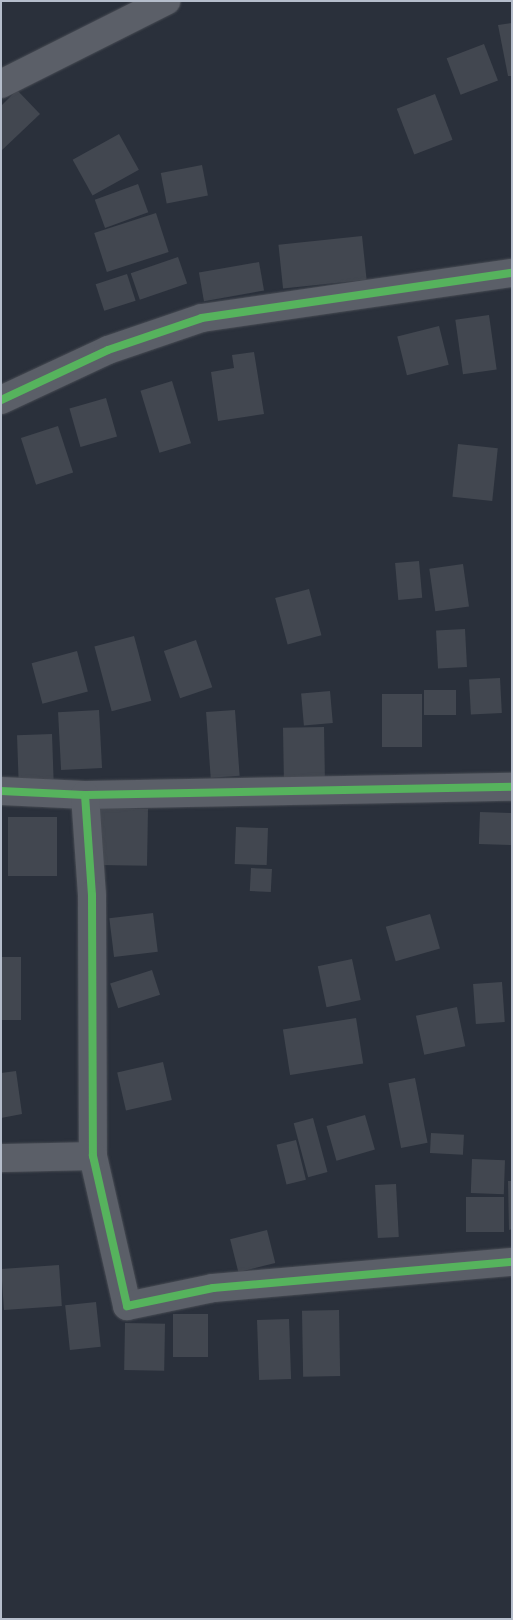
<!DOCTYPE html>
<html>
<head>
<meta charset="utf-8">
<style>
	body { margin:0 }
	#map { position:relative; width:513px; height:1620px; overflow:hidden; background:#2a303b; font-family:"DM Sans",sans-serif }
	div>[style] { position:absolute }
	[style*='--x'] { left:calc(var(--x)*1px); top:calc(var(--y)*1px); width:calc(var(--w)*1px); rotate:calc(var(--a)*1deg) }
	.building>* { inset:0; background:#424750; transform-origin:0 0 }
	.roads { filter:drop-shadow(0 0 1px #474b53) drop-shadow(0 0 1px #474b53) }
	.street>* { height:28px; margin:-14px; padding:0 14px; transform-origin:14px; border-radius:14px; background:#5b5f68 }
	.cycleway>* { height:8px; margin:-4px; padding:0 4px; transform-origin:4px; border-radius:4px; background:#56b35d }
	span { translate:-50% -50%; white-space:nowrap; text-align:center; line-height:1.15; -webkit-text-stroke:4px #1d2636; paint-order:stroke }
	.frame { position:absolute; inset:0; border:2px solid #b5bdcb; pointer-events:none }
</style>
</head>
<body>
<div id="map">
	<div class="building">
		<i style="clip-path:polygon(512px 23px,512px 76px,508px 76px,498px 25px)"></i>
		<i style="left:484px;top:44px;width:39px;height:40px;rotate:69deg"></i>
		<i style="clip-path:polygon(17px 90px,40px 114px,1px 151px,1px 106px)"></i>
		<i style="left:435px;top:94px;width:49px;height:41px;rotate:69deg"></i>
		<i style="left:119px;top:134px;width:41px;height:53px;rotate:61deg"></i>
		<i style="left:202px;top:165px;width:31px;height:42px;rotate:79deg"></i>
		<i style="left:138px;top:184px;width:30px;height:46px;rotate:70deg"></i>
		<i style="left:156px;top:213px;width:41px;height:65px;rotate:72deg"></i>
		<i style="left:362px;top:236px;width:44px;height:84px;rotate:84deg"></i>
		<i style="left:178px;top:257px;width:28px;height:50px;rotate:71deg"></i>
		<i style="left:259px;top:262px;width:29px;height:61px;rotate:80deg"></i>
		<i style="left:127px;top:274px;width:28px;height:33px;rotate:72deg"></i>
		<i style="left:489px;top:315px;width:55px;height:34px;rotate:82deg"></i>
		<i style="left:439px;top:326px;width:40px;height:43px;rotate:76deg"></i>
		<i style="clip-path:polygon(254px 352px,264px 414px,218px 421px,211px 372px,234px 368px,232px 355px)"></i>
		<i style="left:172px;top:381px;width:65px;height:33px;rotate:73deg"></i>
		<i style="left:106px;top:398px;width:40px;height:38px;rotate:74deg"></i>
		<i style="left:58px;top:426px;width:49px;height:39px;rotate:72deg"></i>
		<i style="left:458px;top:444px;width:40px;height:53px;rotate:6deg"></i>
		<i style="left:419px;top:561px;width:37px;height:24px;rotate:85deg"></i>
		<i style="left:463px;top:564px;width:43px;height:34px;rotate:82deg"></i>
		<i style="left:309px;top:589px;width:48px;height:35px;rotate:75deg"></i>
		<i style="left:465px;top:629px;width:38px;height:29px;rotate:87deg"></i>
		<i style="left:134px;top:636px;width:67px;height:41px;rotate:75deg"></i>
		<i style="left:196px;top:640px;width:50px;height:34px;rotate:71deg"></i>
		<i style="left:77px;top:651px;width:42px;height:47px;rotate:75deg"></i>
		<i style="left:500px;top:678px;width:35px;height:31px;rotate:87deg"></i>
		<i style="left:456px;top:690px;width:25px;height:32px;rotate:90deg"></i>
		<i style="left:330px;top:691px;width:32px;height:29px;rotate:85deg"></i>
		<i style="left:422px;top:694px;width:53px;height:40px;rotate:90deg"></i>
		<i style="left:99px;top:710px;width:58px;height:41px;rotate:87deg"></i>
		<i style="left:235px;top:710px;width:66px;height:29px;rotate:86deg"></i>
		<i style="left:324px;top:727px;width:51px;height:41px;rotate:89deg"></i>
		<i style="left:52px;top:734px;width:49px;height:35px;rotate:88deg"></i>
		<i style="left:100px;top:808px;width:48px;height:57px;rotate:1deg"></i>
		<i style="left:480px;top:812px;width:32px;height:32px;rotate:2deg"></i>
		<i style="left:8px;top:817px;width:49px;height:59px"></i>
		<i style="left:236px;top:827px;width:32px;height:37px;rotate:2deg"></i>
		<i style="left:251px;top:868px;width:21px;height:23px;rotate:3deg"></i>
		<i style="left:153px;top:913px;width:39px;height:44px;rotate:83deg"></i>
		<i style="left:430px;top:914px;width:36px;height:46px;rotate:74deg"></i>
		<i style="left:1px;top:957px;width:20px;height:63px"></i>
		<i style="left:352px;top:959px;width:42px;height:35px;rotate:78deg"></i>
		<i style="left:152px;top:970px;width:26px;height:44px;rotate:72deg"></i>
		<i style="left:502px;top:982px;width:40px;height:29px;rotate:86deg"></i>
		<i style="left:457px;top:1007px;width:40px;height:42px;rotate:78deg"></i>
		<i style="left:356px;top:1018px;width:46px;height:74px;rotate:81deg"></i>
		<i style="left:163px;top:1062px;width:39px;height:47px;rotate:77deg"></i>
		<i style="clip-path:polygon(16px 1071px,22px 1114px,1px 1118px,1px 1073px)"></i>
		<i style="left:415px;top:1078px;width:66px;height:27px;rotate:79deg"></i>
		<i style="left:365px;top:1115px;width:36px;height:40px;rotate:74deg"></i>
		<i style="left:313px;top:1118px;width:56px;height:20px;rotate:75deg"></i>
		<i style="left:431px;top:1133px;width:33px;height:20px;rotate:3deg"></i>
		<i style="left:296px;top:1140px;width:41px;height:20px;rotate:76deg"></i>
		<i style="left:472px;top:1159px;width:33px;height:34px;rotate:2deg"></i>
		<i style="clip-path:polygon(508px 1181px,512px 1181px,512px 1229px,509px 1230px)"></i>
		<i style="left:396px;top:1184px;width:53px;height:21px;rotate:87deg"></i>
		<i style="left:466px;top:1197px;width:38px;height:35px"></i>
		<i style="left:267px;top:1230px;width:34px;height:38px;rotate:76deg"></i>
		<i style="left:59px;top:1265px;width:41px;height:58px;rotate:86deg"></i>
		<i style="left:96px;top:1302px;width:45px;height:31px;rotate:84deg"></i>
		<i style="left:339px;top:1310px;width:66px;height:37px;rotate:89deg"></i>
		<i style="left:173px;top:1314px;width:35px;height:43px"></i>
		<i style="left:289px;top:1319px;width:60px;height:32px;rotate:88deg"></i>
		<i style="left:125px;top:1323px;width:40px;height:47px;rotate:1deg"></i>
	</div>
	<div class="roads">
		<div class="street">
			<i style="--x:1;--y:84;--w:185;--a:-26.7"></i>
			<i style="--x:1;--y:400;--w:118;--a:-25"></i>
			<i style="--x:108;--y:350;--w:99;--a:-18.8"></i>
			<i style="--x:202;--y:318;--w:313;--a:-8.3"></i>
			<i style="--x:1;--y:791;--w:84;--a:2.7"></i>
			<i style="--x:85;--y:795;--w:427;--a:-1.1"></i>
			<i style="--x:85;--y:795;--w:100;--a:86"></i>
			<i style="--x:92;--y:895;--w:261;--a:89.8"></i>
			<i style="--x:93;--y:1156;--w:154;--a:77.2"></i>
			<i style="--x:127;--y:1306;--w:88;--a:-11.8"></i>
			<i style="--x:213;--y:1288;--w:300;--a:-5"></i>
			<i style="--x:1;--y:1158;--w:92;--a:-1.2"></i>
		</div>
	</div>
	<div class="cycleway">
		<i style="--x:1;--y:400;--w:118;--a:-25"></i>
		<i style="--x:108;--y:350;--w:99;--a:-18.8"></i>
		<i style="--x:202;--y:318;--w:313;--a:-8.3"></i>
		<i style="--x:1;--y:791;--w:84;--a:2.7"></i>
		<i style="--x:85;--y:795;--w:427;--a:-1.1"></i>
		<i style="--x:85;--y:795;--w:100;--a:86"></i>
		<i style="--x:92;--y:895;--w:261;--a:89.8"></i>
		<i style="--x:93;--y:1156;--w:154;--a:77.2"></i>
		<i style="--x:127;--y:1306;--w:88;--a:-11.8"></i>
		<i style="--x:213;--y:1288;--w:300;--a:-5"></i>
	</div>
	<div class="frame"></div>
</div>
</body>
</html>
